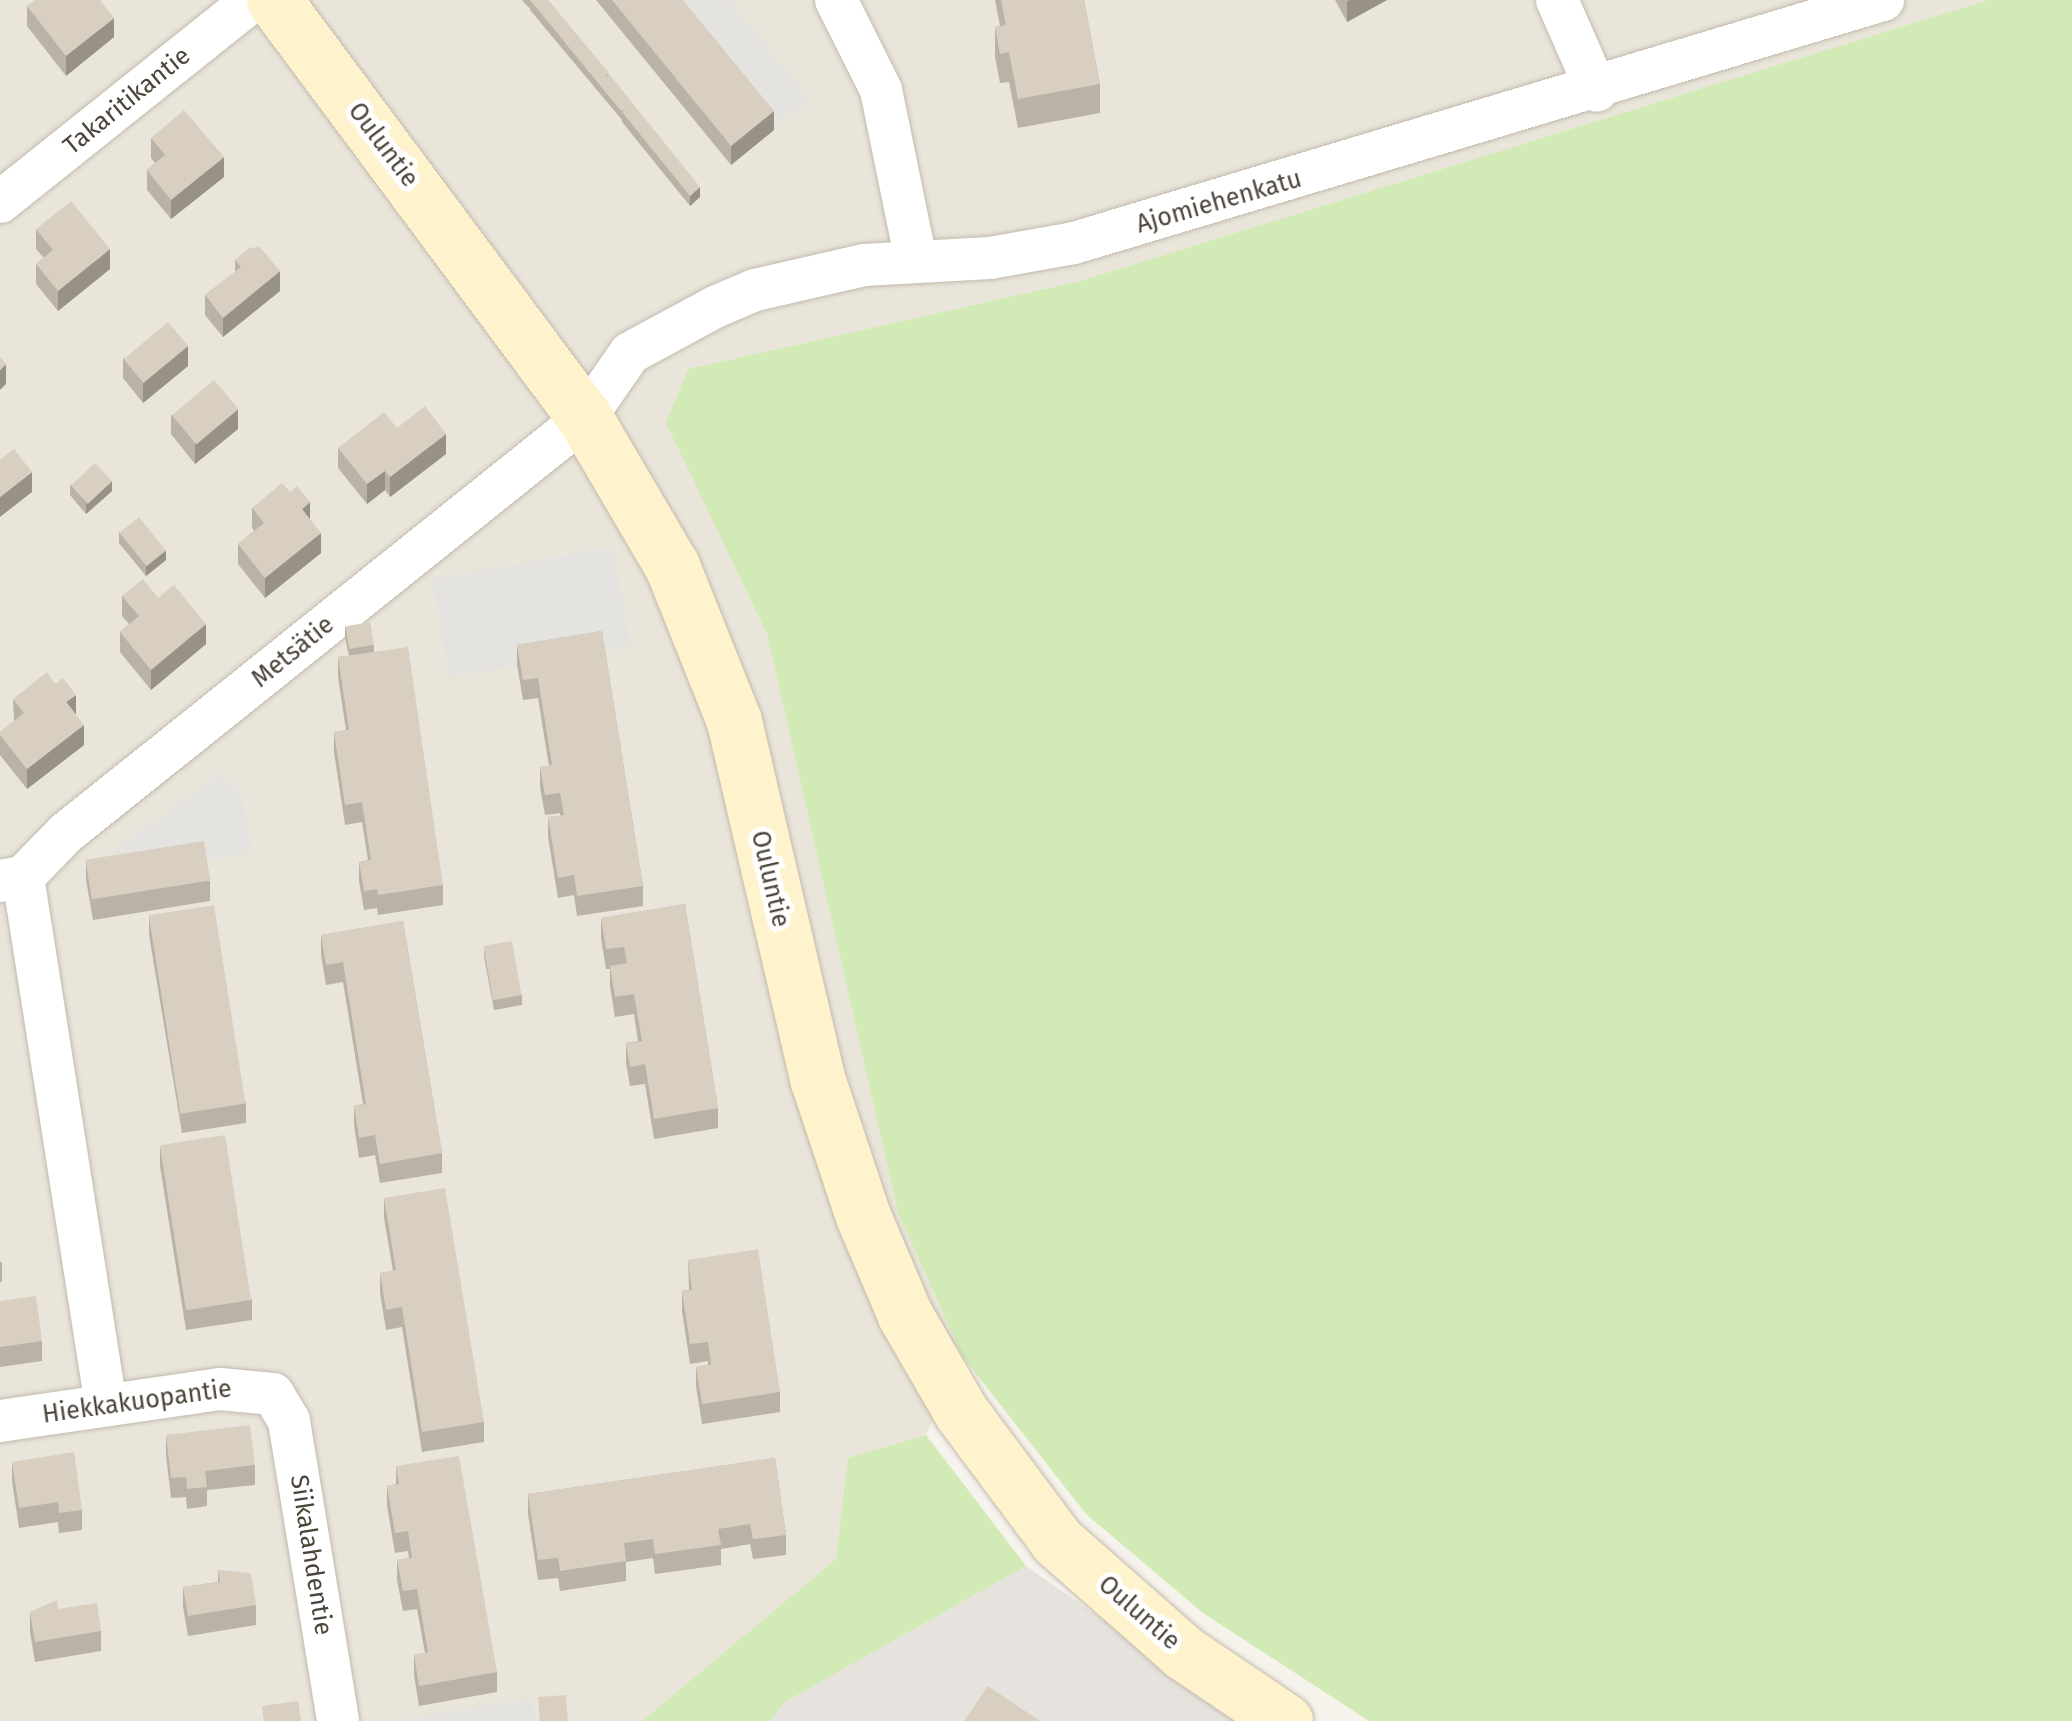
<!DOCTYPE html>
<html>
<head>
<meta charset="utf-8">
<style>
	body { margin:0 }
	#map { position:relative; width:2072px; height:1721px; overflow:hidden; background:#f6f3ec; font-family:"Fira Sans",sans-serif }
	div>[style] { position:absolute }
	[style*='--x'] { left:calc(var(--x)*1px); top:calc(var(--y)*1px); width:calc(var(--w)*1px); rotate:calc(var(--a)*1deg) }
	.residential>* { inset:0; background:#eae5da }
	.industrial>* { inset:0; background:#e6e2dd }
	.green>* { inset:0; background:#d2eab5 }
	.parking>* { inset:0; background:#e5e3e0; transform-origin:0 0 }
	.roads { filter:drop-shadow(0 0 2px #c2bbae) drop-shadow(0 0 2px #c2bbae) }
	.street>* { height:42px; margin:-21px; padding:0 21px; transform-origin:21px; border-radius:21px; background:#fff }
	.secondary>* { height:55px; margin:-27.5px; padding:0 27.5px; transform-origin:27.5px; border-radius:27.5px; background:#fff3cd }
	.wall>* { inset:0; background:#bab2a6; transform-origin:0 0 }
	.shaded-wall>* { inset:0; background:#979187 }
	.building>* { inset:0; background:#d8cfc1; transform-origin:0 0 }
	span { translate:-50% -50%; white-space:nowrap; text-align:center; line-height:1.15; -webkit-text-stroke:10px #fff; paint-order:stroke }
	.street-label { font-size:25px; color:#4b4439 }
</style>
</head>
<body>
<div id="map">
	<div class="residential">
		<i style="clip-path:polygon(0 0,1988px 0,1080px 281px,688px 369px,667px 423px,767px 634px,898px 1213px,963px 1357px,926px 1435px,848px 1458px,836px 1559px,642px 1721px,0 1721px)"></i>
	</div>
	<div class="industrial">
		<i style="clip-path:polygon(1026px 1566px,1248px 1721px,770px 1721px,785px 1702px)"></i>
	</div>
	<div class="green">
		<i style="clip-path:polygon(1988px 0,2072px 0,2072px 1721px,1369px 1721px,1203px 1613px,1086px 1514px,963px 1357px,898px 1213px,767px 634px,666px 423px,688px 369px,1080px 281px)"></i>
		<i style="clip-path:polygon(926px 1435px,1026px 1566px,785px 1702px,770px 1721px,642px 1721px,836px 1559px,848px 1458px)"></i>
	</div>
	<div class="parking">
		<i style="clip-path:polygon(683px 0,729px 0,809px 99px,781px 122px)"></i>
		<i style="left:613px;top:547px;width:100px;height:184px;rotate:80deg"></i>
		<i style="clip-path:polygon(221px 774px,242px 794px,253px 852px,86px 880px,86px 870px)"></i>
		<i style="clip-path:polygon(531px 1698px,535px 1721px,395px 1721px)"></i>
	</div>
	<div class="roads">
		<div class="street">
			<i style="--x:836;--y:0;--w:101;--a:63.4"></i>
			<i style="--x:881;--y:90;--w:174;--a:78.4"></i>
			<i style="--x:1557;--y:0;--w:99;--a:66.3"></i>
			<i style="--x:0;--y:202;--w:324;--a:-38.6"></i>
			<i style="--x:23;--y:877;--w:534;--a:81.07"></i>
			<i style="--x:0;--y:881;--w:23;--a:-10"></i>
			<i style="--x:23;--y:877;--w:62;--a:-45.7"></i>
			<i style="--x:66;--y:833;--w:665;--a:-38.65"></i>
			<i style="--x:585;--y:418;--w:79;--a:-55.3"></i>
			<i style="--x:630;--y:353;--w:97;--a:-28.4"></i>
			<i style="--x:715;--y:307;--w:43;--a:-23"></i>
			<i style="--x:755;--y:290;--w:112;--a:-12.9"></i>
			<i style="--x:864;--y:265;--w:126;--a:-3.2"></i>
			<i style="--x:990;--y:258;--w:85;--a:-10.1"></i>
			<i style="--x:1074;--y:243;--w:845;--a:-16.72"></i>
			<i style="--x:0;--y:1421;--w:222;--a:-8.3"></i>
			<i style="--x:220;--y:1389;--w:53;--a:5.4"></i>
			<i style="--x:273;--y:1394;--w:31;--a:59"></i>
			<i style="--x:289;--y:1421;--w:304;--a:80.7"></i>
		</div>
		<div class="secondary">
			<i style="--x:274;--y:0;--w:521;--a:53.35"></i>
			<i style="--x:585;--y:418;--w:172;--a:59.6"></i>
			<i style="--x:672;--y:566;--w:167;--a:68.2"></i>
			<i style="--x:734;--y:721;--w:367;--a:76.9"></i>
			<i style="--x:817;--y:1078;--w:145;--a:71.6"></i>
			<i style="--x:863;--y:1216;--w:108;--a:67"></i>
			<i style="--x:905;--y:1315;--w:112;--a:60"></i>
			<i style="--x:961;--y:1412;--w:161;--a:53.3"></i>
			<i style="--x:1057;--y:1541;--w:169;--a:41.4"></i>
			<i style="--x:1184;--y:1653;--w:122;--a:34"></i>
		</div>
	</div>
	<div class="wall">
		<i style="clip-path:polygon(522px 0,548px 0,609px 75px,700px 197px,690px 206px,622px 122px,622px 120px,530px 10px,530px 7px,529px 8px)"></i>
		<i style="clip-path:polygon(596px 0,683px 0,774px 130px,731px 165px)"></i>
		<i style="clip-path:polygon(995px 0,1084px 0,1100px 84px,1100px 113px,1018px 128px,1009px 82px,1000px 83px,995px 57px,995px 27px,1000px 26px)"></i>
		<i style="clip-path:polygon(1335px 0,1387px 0,1347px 22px)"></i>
		<i style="clip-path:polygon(27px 6px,114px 37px,66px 76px,27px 26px)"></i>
		<i style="clip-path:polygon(151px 138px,224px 177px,171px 219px,147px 190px,147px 170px,155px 163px,151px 158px)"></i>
		<i style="clip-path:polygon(36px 229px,110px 269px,58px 311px,36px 284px,36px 264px,44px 258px,36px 249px)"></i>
		<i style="clip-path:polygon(235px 260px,280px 291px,223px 337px,205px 315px,205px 295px,235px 272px)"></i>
		<i style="clip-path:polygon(123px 358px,188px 366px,143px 403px,123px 378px)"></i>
		<i style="clip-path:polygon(171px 415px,238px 429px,195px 464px,171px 434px)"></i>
		<i style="clip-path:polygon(397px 428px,446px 454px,390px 497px,385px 490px,367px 504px,338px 468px,338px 448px)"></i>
		<i style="clip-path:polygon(70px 485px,112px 491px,86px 514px,70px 495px)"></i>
		<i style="clip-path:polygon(252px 508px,310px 520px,321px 553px,265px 598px,238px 564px,238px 544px,254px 531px,252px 527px)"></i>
		<i style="clip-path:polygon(119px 532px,166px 560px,146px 576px,119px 543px)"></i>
		<i style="clip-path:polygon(122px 596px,158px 598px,206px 644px,151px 690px,120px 652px,120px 632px,129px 624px,122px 616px)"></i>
		<i style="clip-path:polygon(345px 627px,374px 645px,374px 652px,443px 885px,443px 905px,378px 915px,377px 908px,364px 910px,359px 881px,359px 862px,368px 860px,362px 822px,345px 825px,334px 752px,334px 732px,346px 730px,338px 677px,338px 657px,349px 656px,345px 637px)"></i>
		<i style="clip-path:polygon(602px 631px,643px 886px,643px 906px,577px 916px,574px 895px,558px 898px,548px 837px,548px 817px,560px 816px,560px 813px,545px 815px,540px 787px,540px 767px,549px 766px,538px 698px,523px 700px,517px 665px,517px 645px)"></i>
		<i style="clip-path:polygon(13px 699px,76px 715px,84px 745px,27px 789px,0 755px,0 732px,14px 721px)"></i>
		<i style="clip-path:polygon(86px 860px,210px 881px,210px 901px,93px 920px,86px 880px)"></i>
		<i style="clip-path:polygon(685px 904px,718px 1108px,718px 1128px,654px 1139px,645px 1084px,630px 1086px,626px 1063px,626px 1043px,638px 1041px,634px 1014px,615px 1017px,610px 986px,610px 969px,606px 969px,601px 938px,601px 918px)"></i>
		<i style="clip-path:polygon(149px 916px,246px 1103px,246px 1123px,182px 1133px,149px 935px)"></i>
		<i style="clip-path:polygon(403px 921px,442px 1153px,442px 1173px,380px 1183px,375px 1155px,359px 1158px,354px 1125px,354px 1106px,363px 1104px,343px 982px,326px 985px,321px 955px,321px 935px)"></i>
		<i style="clip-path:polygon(484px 947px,522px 995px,522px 1005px,494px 1010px,484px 957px)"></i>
		<i style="clip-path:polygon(160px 1146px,252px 1300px,252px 1320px,186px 1330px,160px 1166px)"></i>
		<i style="clip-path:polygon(384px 1198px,484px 1422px,484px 1442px,422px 1452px,402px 1327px,386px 1330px,380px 1293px,380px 1273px,393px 1271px,384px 1218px)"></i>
		<i style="clip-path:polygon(688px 1260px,780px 1392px,780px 1412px,702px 1424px,696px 1386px,696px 1367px,708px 1365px,708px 1361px,690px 1364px,682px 1311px,682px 1291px,689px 1290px)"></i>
		<i style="left:2px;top:1262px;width:20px;height:2px;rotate:90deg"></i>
		<i style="clip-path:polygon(0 1301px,42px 1341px,42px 1361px,0 1367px)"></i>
		<i style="clip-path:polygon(166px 1435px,255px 1465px,255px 1485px,207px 1490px,207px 1506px,187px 1509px,186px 1497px,171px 1498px,166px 1455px)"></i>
		<i style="clip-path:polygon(775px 1458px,786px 1535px,786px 1555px,753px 1559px,750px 1544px,721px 1549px,721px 1565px,655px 1574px,653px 1558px,626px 1562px,626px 1581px,560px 1591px,558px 1578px,538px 1580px,528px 1514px,528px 1494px)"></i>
		<i style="clip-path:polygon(12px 1462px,82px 1510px,82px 1530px,59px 1533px,58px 1522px,19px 1528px,12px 1481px)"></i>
		<i style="clip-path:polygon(396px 1466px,497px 1672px,497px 1692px,419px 1706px,414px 1675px,414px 1655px,425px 1653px,417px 1609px,403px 1611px,397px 1580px,397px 1560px,409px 1558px,408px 1551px,395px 1553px,387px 1506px,387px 1486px,396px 1484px)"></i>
		<i style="clip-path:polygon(218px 1570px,256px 1605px,256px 1625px,188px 1636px,183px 1607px,183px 1587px,218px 1582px)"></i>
		<i style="clip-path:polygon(58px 1609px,101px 1631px,101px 1651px,35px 1662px,30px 1632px,30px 1612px)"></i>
	</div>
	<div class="shaded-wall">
		<i style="clip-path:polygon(1350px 0,1387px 0,1347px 22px,1347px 2px)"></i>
		<i style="clip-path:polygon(114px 18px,114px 37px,66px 76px,66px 56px)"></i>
		<i style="clip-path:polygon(774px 111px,774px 130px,731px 165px,731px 146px)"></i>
		<i style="clip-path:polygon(224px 157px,224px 177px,171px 219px,171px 200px)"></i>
		<i style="clip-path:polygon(700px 187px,700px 197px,690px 206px,690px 196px)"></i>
		<i style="clip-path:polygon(110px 249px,110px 269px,58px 311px,58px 291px)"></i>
		<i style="clip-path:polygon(280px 271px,280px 291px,223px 337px,223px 318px)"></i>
		<i style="clip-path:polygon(188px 346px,188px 366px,143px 403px,143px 383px)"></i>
		<i style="clip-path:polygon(6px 364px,6px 384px,0 390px,0 370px)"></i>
		<i style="clip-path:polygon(238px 409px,238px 429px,195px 464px,195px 444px)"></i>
		<i style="clip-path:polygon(446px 434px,446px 454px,390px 497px,390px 477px)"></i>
		<i style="clip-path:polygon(385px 471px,385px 490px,367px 504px,367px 484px)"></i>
		<i style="clip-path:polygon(32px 472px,32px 492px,0 517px,0 497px)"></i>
		<i style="clip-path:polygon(112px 481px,112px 491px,86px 514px,86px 504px)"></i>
		<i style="clip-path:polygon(310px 502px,310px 522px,302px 509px)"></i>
		<i style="clip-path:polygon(321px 533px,321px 553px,265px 598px,265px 578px)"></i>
		<i style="clip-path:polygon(166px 550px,166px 560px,146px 576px,146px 565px)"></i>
		<i style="clip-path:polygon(206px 624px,206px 644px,151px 690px,151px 670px)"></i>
		<i style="clip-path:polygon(76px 695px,76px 715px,66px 702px)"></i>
		<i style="clip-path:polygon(84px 725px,84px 745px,27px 789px,27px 769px)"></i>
	</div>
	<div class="building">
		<i style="clip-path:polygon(35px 0,100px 0,114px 18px,66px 56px,27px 6px)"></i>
		<i style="clip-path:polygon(530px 0,548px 0,609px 73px,604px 77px,610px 75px,700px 187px,690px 196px,622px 112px,626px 109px,621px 111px)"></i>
		<i style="clip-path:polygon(612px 0,683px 0,774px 111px,731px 146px)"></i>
		<i style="clip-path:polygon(1001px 0,1084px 0,1100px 84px,1018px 99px,1009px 52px,1000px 54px,995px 27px,1006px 25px)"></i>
		<i style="clip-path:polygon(184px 110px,224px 157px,171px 200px,147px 170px,165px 155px,151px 138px)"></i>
		<i style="clip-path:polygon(71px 201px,110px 249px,58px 291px,36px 264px,53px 250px,36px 229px)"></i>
		<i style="clip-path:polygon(260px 247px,280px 271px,223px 318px,205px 295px,241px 267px,235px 260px,249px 248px)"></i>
		<i style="left:168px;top:322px;width:31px;height:58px;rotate:50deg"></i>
		<i style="clip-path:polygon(0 357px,6px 364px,0 370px)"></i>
		<i style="left:214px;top:380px;width:38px;height:55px;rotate:50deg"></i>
		<i style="clip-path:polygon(425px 406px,446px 434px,390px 477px,385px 471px,367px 484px,338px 448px,384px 412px,397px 428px)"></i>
		<i style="clip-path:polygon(14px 449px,32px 472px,0 497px,0 460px)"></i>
		<i style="left:95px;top:463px;width:25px;height:33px;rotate:47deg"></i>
		<i style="clip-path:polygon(282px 483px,290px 492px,297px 486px,310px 502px,302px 509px,321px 533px,265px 578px,238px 544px,264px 523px,252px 508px)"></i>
		<i style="left:139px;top:517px;width:43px;height:25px;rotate:51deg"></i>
		<i style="clip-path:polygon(143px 579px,158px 598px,174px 585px,206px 624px,151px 670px,120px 632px,139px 616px,122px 596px)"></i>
		<i style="left:370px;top:622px;width:23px;height:25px;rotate:80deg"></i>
		<i style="clip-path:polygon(602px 631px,643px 886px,577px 896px,574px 875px,558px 878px,548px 817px,564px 815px,560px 793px,545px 795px,540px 767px,552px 765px,538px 678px,523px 680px,517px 645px)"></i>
		<i style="clip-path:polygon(408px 647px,443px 885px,378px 895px,377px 889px,364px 891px,359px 862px,371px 860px,362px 802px,345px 805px,334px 732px,349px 730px,338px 657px)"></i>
		<i style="clip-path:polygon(47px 672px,55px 684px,63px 678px,76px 695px,66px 702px,84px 725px,27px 769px,0 735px,0 732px,24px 713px,13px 699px)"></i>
		<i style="left:204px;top:841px;width:40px;height:120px;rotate:81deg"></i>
		<i style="clip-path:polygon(685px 904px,718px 1108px,654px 1119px,645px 1064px,630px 1067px,626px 1043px,642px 1041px,634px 994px,615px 997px,610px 966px,627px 963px,624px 947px,606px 949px,601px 918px)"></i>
		<i style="left:214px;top:905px;width:201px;height:66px;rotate:81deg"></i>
		<i style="clip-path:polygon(403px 921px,442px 1153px,380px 1164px,375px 1135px,359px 1138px,354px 1106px,366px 1104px,343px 962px,326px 965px,321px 935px)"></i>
		<i style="left:512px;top:941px;width:55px;height:29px;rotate:80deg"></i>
		<i style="left:225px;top:1135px;width:167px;height:66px;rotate:81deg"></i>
		<i style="clip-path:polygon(445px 1188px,484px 1422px,422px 1432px,402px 1307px,386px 1310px,380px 1273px,396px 1270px,384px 1198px)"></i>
		<i style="clip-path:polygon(758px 1249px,780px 1392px,702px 1404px,696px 1367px,711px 1365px,708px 1342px,690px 1344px,682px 1291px,692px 1290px,688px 1260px)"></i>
		<i style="clip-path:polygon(36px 1296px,42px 1341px,0 1347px,0 1301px)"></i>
		<i style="clip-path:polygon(250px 1425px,255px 1465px,205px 1471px,207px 1487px,187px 1489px,186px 1477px,171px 1478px,166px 1435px)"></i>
		<i style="clip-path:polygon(74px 1452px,82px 1510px,59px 1513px,58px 1502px,19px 1508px,12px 1462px)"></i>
		<i style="clip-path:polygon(459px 1456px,497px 1672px,419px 1686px,414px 1655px,428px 1652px,417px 1589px,403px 1591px,397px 1560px,412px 1558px,408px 1531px,395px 1533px,387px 1486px,399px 1484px,396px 1466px)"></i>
		<i style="clip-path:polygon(775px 1458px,786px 1535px,753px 1539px,750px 1524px,718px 1529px,721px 1545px,655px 1554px,653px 1539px,624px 1543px,626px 1561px,560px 1571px,558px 1558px,538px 1560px,528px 1494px)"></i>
		<i style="clip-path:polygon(218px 1570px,251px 1573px,256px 1605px,188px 1616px,183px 1587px,220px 1582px)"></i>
		<i style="clip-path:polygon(57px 1600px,58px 1609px,97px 1603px,101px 1631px,35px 1642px,30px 1612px)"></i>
		<i style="clip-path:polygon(988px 1686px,1040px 1721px,964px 1721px)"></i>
		<i style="left:566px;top:1695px;width:26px;height:28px;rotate:86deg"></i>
		<i style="clip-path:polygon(298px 1701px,301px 1721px,264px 1721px,262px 1706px)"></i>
	</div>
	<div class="street-label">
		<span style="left:127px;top:101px;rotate:-39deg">Takaritikantie</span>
		<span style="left:383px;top:145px;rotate:53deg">Ouluntie</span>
		<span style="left:1219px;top:202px;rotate:-16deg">Ajomiehenkatu</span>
		<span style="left:293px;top:652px;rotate:-39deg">Metsätie</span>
		<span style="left:770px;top:879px;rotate:77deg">Ouluntie</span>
		<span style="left:137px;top:1402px;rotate:-8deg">Hiekkakuopantie</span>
		<span style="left:311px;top:1555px;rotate:81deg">Siikalahdentie</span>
		<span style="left:1139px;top:1613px;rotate:41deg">Ouluntie</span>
	</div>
</div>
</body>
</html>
